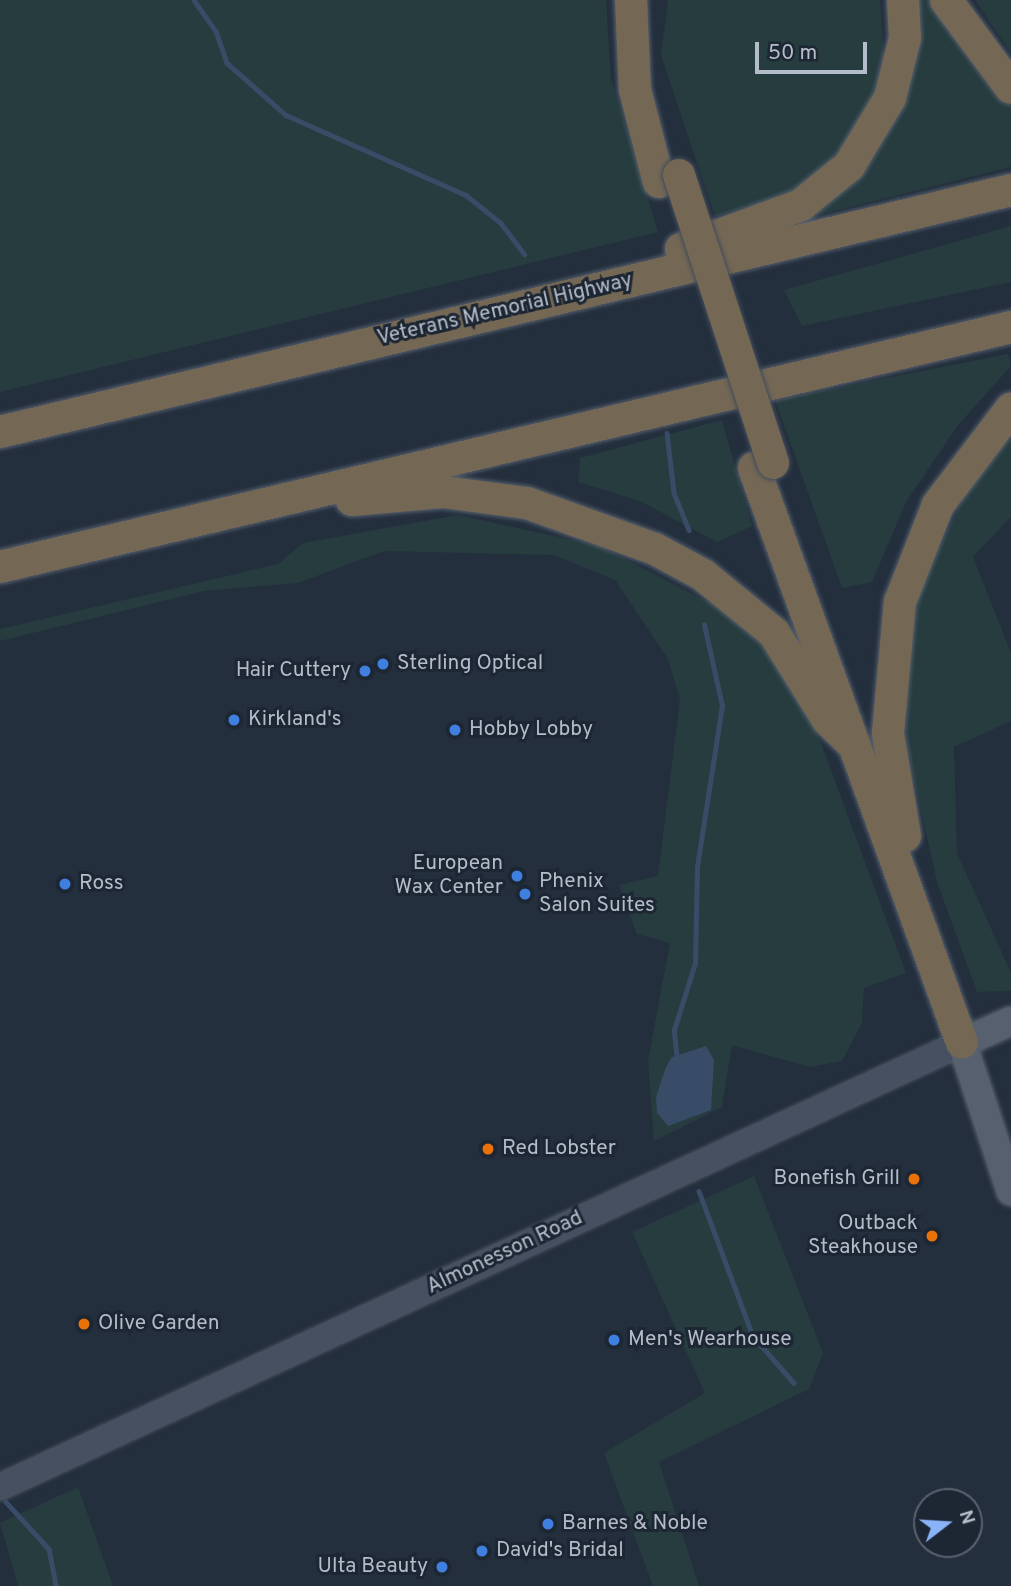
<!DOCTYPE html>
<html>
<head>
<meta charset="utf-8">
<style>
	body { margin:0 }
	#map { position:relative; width:1011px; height:1586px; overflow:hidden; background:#242f3e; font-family:Overpass,sans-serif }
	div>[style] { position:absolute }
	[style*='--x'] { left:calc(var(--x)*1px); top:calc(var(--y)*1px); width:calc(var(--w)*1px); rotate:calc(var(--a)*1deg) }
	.green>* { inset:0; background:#263c3f }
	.water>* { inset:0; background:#394c67 }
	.stream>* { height:4.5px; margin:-2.25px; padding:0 2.25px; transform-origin:2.25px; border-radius:2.25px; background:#394c67 }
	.roads { filter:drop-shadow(0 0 2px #565f6c) drop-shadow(0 0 2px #565f6c) }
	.secondary>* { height:24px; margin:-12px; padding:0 12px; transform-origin:12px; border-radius:12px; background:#465061 }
	.primary>* { height:28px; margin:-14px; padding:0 14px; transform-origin:14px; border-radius:14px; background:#56606e }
	.highway>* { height:32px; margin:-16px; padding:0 16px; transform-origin:16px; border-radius:16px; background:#746855 }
	.bridges { filter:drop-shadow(0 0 2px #434c59) drop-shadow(0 0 2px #434c59) }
	.highway-bridge>* { height:32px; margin:-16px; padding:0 16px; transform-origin:16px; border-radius:16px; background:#746855 }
	.dots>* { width:19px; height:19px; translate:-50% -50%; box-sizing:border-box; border:4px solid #1d2633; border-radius:50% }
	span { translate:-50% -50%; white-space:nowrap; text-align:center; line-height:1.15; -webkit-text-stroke:6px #1d2633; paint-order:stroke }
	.street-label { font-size:21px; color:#b4bcc9 }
	.poi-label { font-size:21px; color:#b4bcc9 }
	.left { translate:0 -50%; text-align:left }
	.right { translate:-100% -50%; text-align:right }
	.north { position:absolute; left:913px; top:1488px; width:70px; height:70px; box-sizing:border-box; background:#1d2633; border:2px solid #59626f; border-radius:50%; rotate:73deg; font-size:19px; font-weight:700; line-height:28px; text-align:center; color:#b4bcc9 }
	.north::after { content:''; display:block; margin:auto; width:24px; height:32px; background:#8ab4f8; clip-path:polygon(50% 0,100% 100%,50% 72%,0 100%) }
	.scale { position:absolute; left:755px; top:42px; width:112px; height:32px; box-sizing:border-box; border:4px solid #b4bcc9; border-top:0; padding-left:9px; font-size:21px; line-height:24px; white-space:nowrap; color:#b4bcc9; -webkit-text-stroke:5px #1d2633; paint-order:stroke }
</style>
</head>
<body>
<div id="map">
	<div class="green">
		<i style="clip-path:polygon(0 0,606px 0,611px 79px,658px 232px,0 392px)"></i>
		<i style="clip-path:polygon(668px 0,880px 0,885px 74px,848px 146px,795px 192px,715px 217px,661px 55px)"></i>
		<i style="clip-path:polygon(918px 0,931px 0,992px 91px,1011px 105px,1011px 167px,781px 224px,874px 158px,909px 90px)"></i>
		<i style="clip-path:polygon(975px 0,1011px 0,1011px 53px)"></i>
		<i style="clip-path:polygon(1011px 226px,1011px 282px,802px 326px,784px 290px)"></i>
		<i style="clip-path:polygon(1008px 354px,1011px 366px,958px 425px,906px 502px,872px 582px,842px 588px,775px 400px)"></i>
		<i style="clip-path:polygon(722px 420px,752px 526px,717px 542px,640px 501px,578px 482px,580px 458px)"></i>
		<i style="clip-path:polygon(1011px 439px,1011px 517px,973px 557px,1011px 653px,1011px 721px,954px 747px,957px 853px,1011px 973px,1011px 991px,977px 992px,937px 882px,906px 741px,908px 663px,920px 589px,975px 474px)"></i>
		<i style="clip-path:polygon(458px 515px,600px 546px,743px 620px,801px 689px,906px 973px,864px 988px,862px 1023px,842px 1061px,810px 1067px,732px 1045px,722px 1107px,654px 1141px,648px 1061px,670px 943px,637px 934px,619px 885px,658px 876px,680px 699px,668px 659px,615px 580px,554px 555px,384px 551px,298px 583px,204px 591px,0 641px,0 629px,278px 564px,303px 543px)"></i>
		<i style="clip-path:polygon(754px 1176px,823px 1353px,809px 1389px,659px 1462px,699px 1586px,653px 1586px,604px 1453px,705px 1393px,632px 1232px)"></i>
		<i style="clip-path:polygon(78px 1487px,113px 1586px,18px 1586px,0 1523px)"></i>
	</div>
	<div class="water">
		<i style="clip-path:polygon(706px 1046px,714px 1060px,711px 1110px,668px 1126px,657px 1113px,656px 1097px,666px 1067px,672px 1057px)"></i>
	</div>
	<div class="stream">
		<i style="--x:194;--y:0;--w:38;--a:55"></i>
		<i style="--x:216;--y:31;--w:34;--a:71"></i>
		<i style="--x:227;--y:63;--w:79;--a:41.4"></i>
		<i style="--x:286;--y:115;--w:197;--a:24"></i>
		<i style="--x:466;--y:195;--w:45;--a:38.7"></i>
		<i style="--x:501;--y:223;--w:39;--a:53"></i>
		<i style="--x:667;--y:433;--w:60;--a:83.3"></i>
		<i style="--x:674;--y:493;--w:40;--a:68"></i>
		<i style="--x:677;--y:1061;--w:31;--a:-96"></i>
		<i style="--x:674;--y:1030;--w:70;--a:-72.6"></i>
		<i style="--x:695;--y:963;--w:96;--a:-88.8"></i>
		<i style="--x:697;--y:867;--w:163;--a:-81.2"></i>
		<i style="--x:722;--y:706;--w:83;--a:-102.5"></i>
		<i style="--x:699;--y:1191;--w:155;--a:69.6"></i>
		<i style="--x:753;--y:1336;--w:62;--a:48.9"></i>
		<i style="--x:6;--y:1502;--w:64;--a:47.5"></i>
		<i style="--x:49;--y:1549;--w:38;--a:79"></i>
	</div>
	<div class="roads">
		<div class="secondary">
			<i style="--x:0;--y:1487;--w:1060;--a:-24.78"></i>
		</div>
		<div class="primary">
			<i style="--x:1011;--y:1021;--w:54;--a:155.8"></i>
			<i style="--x:962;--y:1043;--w:156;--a:71.7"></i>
		</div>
		<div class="highway">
			<i style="--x:631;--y:0;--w:90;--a:87.5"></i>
			<i style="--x:635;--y:90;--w:95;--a:75.4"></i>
			<i style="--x:946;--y:0;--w:109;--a:53.5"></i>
			<i style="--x:681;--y:249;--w:128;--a:-20.1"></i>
			<i style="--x:801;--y:205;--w:62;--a:-39.1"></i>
			<i style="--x:849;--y:166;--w:79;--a:-58.9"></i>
			<i style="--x:890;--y:98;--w:62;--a:-76"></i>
			<i style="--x:905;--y:38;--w:38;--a:-93"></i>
			<i style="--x:0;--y:432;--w:1040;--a:-13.46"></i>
			<i style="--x:754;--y:468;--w:611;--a:70.11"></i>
			<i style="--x:352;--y:500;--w:91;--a:-5"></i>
			<i style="--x:443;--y:492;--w:85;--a:7.5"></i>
			<i style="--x:527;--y:503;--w:136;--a:19.8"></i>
			<i style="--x:655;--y:549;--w:55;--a:28.4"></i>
			<i style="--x:703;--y:575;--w:92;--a:39.2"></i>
			<i style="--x:774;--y:633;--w:102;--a:58.2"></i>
			<i style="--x:828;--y:720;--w:29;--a:44"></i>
			<i style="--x:0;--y:567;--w:1039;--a:-13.35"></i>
			<i style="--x:905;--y:836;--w:104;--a:-99.4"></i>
			<i style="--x:888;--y:733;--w:132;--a:-84.8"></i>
			<i style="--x:900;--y:602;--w:104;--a:-68.6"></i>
			<i style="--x:938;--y:505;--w:121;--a:-52.8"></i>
		</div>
	</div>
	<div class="bridges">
		<div class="highway-bridge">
			<i style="--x:679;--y:175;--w:303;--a:71.9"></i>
		</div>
	</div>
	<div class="dots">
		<i style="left:383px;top:664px;background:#3f7fe0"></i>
		<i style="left:365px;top:671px;background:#3f7fe0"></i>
		<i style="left:234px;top:720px;background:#3f7fe0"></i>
		<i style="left:455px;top:730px;background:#3f7fe0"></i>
		<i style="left:517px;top:876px;background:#3f7fe0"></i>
		<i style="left:65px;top:884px;background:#3f7fe0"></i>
		<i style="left:525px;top:894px;background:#3f7fe0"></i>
		<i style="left:488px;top:1149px;background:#e8710a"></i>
		<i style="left:914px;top:1179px;background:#e8710a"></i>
		<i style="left:932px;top:1236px;background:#e8710a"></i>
		<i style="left:84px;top:1324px;background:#e8710a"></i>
		<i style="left:614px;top:1340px;background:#3f7fe0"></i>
		<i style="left:548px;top:1524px;background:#3f7fe0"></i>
		<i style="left:482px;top:1551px;background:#3f7fe0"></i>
		<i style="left:442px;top:1567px;background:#3f7fe0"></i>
	</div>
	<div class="street-label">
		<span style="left:505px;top:310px;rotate:-13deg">Veterans Memorial Highway</span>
		<span style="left:505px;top:1253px;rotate:-25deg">Almonesson Road</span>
	</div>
	<div class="poi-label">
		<span class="left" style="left:397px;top:664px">Sterling Optical</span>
		<span class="right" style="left:351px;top:671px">Hair Cuttery</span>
		<span class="left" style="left:248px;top:720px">Kirkland's</span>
		<span class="left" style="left:469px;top:730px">Hobby Lobby</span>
		<span class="right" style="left:503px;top:876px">European<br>Wax Center</span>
		<span class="left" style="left:539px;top:894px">Phenix<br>Salon Suites</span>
		<span class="left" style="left:79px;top:884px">Ross</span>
		<span class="left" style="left:502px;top:1149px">Red Lobster</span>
		<span class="right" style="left:900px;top:1179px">Bonefish Grill</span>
		<span class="right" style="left:918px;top:1236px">Outback<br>Steakhouse</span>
		<span class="left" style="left:98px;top:1324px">Olive Garden</span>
		<span class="left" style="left:628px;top:1340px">Men's Wearhouse</span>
		<span class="left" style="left:562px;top:1524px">Barnes &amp; Noble</span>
		<span class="left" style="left:496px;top:1551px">David's Bridal</span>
		<span class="right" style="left:428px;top:1567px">Ulta Beauty</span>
	</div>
	<div class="north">N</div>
	<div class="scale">50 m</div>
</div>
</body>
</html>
